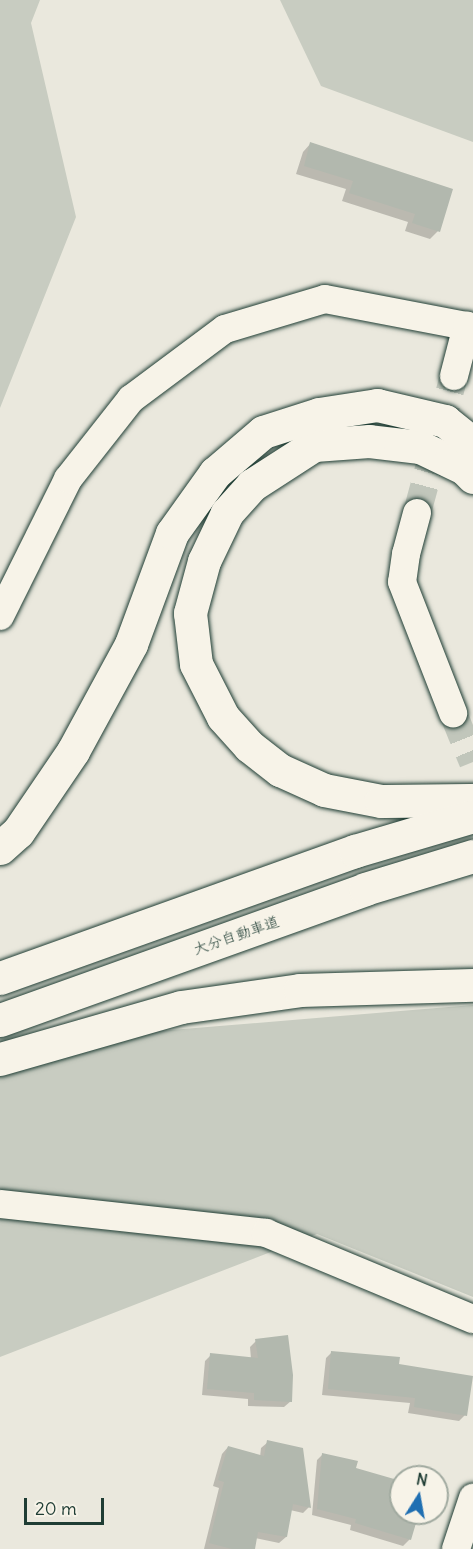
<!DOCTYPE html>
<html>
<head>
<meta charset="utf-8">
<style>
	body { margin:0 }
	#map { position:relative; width:473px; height:1549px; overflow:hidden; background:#eae8dd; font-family:Delius,"Klee One",sans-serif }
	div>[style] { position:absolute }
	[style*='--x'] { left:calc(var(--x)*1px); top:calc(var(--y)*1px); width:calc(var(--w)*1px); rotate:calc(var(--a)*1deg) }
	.green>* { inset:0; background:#c8ccc1 }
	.shadow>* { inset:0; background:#0003 }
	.building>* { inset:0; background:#b2b8ae }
	.minor-tunnel>* { height:28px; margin-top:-14px; transform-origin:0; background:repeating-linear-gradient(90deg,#c1c6bb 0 28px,transparent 0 42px) }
	.roads { filter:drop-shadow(0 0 2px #1f3d34) drop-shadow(0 0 2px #1f3d34) }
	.minor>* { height:28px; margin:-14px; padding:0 14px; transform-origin:14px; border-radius:14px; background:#f7f3e8 }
	.motorway>* { height:33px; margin:-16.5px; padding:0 16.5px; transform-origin:16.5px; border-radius:16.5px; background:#f7f3e8 }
	span { translate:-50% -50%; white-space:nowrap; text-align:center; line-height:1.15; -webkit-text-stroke:4.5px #f7f3e8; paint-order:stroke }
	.street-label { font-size:15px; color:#1f3d34 }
	.north { position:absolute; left:389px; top:1465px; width:60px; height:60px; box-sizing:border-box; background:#f7f3e8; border:2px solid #a1aaa0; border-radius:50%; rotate:11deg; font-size:16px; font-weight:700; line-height:24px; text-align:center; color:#1f3d34 }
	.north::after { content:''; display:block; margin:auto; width:21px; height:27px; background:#1f6fb2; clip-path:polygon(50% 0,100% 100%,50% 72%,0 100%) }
	.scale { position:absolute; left:24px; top:1498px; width:80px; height:27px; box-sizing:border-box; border:3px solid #1f3d34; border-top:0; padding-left:8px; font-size:18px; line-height:21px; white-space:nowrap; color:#1f3d34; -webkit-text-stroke:4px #f7f3e8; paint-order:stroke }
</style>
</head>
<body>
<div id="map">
	<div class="green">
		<i style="clip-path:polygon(0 0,40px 0,31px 23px,76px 217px,0 408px)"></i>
		<i style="clip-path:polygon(280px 0,473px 0,473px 142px,321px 86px)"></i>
		<i style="clip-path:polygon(473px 1005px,473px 1297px,317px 1234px,0 1357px,0 1074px,159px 1031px)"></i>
	</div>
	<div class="shadow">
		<i style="clip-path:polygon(311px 143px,451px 190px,438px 231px,430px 239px,405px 231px,408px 222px,342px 201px,346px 189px,296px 174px,303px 152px)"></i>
		<i style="clip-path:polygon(256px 1341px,291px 1401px,284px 1407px,248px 1406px,248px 1399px,202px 1395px,205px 1361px,211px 1355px,251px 1359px,250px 1347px)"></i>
		<i style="clip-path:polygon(332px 1352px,397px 1365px,465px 1415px,459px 1421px,408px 1413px,410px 1403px,322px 1395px,326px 1358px)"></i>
		<i style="clip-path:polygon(268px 1442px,309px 1507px,303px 1513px,290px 1510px,286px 1537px,279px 1543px,255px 1538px,253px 1549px,204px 1549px,219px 1488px,213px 1486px,222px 1454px,228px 1447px,260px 1457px,261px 1448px)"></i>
		<i style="clip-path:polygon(323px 1454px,354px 1469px,401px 1483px,401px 1513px,410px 1539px,403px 1546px,350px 1530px,351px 1525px,312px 1515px,317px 1460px)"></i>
	</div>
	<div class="building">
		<i style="clip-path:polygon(310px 142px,453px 189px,440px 232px,412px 223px,415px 214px,349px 193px,353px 181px,304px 166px)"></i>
		<i style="clip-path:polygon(288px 1335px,293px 1375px,292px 1402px,254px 1400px,254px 1393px,207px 1389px,210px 1353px,258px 1358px,255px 1339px)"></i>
		<i style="clip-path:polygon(331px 1351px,400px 1357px,399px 1364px,473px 1376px,467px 1416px,414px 1407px,415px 1398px,328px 1389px)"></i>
		<i style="clip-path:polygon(267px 1440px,303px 1448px,311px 1508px,293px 1504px,287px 1537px,258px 1532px,255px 1549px,232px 1549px,209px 1543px,224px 1482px,218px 1480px,228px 1446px,264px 1456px)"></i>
		<i style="clip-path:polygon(322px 1453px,358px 1461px,356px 1468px,401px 1481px,401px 1513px,419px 1513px,411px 1540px,355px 1523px,356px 1519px,317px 1509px)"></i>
	</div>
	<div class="minor-tunnel">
		<i style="--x:417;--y:513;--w:142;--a:-74.9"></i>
		<i style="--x:453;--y:713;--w:53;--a:67.8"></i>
	</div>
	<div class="roads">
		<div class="minor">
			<i style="--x:454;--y:376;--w:52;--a:-75.4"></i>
			<i style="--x:417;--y:513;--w:42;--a:105"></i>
			<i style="--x:406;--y:554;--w:28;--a:98"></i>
			<i style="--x:402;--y:582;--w:141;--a:68.7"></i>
			<i style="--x:0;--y:616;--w:153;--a:-63.6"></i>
			<i style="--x:68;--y:479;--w:102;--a:-51.8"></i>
			<i style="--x:131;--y:399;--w:117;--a:-36.7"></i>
			<i style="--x:225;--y:329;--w:104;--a:-16.7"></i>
			<i style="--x:325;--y:299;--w:145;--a:10.8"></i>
			<i style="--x:467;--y:326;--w:7;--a:34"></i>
			<i style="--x:0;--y:1204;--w:268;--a:6.2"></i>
			<i style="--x:266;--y:1233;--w:224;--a:22.6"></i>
			<i style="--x:456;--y:1549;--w:54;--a:-71.6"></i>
		</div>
		<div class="motorway">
			<i style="--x:473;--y:477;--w:13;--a:-135"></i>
			<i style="--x:464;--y:468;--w:49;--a:-154.5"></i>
			<i style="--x:420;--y:447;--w:51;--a:-173.3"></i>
			<i style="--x:369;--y:441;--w:55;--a:175.8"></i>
			<i style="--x:314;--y:445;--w:74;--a:147.2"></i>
			<i style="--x:252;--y:485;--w:38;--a:132"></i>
			<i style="--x:227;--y:513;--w:53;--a:115.6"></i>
			<i style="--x:204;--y:561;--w:54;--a:105.1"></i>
			<i style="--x:190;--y:613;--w:51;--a:83.3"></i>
			<i style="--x:196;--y:664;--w:59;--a:63"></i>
			<i style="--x:223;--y:717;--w:39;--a:48"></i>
			<i style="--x:249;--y:746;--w:39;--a:38"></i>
			<i style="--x:280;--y:770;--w:48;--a:24.4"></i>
			<i style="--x:324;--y:790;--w:58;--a:10.9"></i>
			<i style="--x:381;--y:801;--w:92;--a:-0.6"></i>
			<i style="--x:0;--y:848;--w:24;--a:-42"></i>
			<i style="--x:18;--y:832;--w:98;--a:-55.8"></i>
			<i style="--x:73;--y:751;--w:122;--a:-61.5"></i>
			<i style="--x:131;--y:644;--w:118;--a:-69.7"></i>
			<i style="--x:172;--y:533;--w:74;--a:-54.4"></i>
			<i style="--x:215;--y:473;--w:63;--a:-40.5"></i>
			<i style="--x:263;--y:432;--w:59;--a:-17.8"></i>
			<i style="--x:319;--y:414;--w:59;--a:-8.8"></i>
			<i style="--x:377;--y:405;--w:70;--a:13.2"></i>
			<i style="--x:445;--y:421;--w:36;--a:39"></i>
			<i style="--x:0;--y:978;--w:377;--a:-19.7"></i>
			<i style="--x:355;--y:851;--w:123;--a:-16.5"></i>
			<i style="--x:0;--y:1020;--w:388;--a:-19.7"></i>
			<i style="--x:365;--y:889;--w:113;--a:-17"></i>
			<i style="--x:0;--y:1059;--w:188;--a:-16"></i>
			<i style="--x:181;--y:1007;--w:120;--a:-8.1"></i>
			<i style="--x:300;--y:990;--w:173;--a:-1.7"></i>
		</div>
	</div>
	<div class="street-label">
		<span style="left:236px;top:935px;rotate:-19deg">大分自動車道</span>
	</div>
	<div class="north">N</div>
	<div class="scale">20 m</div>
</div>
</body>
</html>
